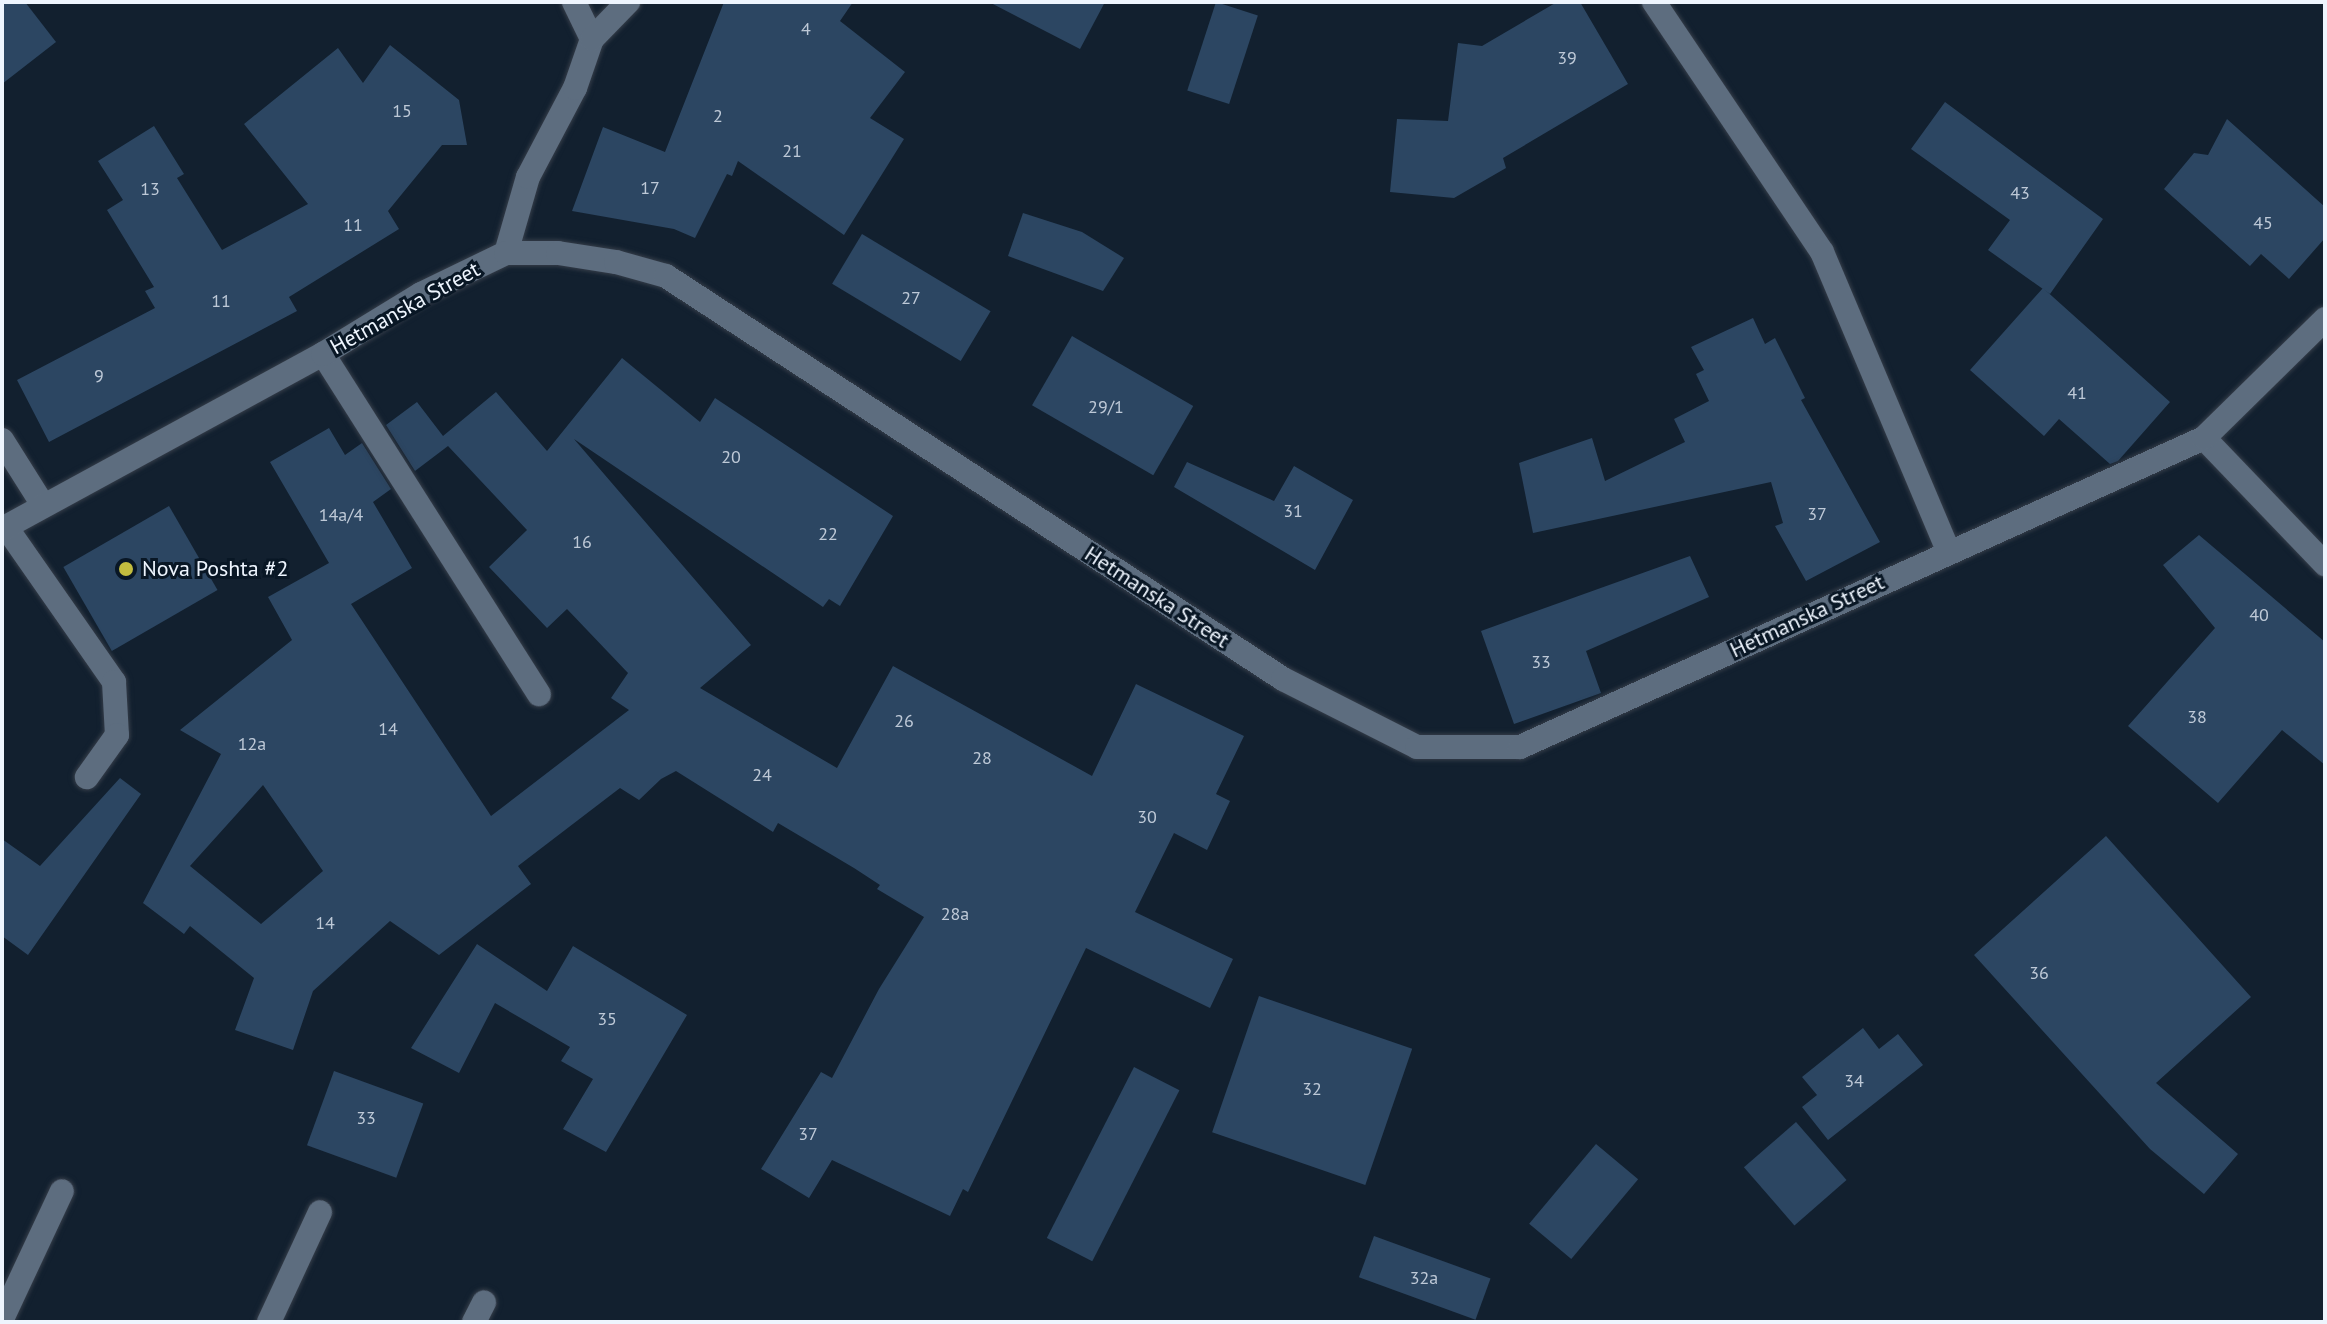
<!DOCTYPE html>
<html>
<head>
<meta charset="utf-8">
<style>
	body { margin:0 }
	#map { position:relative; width:2327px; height:1324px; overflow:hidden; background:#12202f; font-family:"PT Sans",sans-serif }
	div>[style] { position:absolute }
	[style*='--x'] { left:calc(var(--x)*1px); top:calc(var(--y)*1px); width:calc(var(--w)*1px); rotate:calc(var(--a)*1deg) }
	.building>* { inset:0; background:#2c4662; transform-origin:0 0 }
	.roads { filter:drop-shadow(0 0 2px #353d49) drop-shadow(0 0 2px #353d49) }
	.minor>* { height:24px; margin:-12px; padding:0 12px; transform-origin:12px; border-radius:12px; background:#5d6d7f }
	.dots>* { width:22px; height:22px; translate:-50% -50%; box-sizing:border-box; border:4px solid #091725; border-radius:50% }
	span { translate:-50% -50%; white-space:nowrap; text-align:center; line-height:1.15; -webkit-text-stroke:6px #091725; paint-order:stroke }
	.number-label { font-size:18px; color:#bec9d7 }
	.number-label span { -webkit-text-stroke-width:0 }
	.street-label { font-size:22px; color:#eef5fe }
	.poi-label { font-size:22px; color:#eef5fe }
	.left { translate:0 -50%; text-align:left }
	.frame { position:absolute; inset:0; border:4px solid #eef5fe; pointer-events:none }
</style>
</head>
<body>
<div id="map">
	<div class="building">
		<i style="clip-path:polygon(2px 2px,25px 2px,56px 42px,2px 84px)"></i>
		<i style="clip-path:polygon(724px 2px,853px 2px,840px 21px,905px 72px,870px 118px,904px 139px,844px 235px,738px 161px,732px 176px,727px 174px,695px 238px,674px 229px,572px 211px,603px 127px,665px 152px)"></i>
		<i style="clip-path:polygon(989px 2px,1105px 2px,1080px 49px)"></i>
		<i style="left:1216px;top:2px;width:44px;height:93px;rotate:18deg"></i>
		<i style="clip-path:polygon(1557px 2px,1580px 2px,1628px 84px,1503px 158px,1506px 168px,1454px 198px,1390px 192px,1397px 119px,1448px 121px,1458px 43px,1482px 46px)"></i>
		<i style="clip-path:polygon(390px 45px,459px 100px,467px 145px,442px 145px,388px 211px,399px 229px,289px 297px,297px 311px,49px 442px,17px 380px,155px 308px,145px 291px,154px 287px,107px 210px,123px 200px,98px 161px,154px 126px,184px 174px,177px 178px,222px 250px,308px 204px,244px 124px,338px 48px,363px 83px)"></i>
		<i style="clip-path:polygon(1945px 102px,2103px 219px,2050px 294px,1988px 250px,2010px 220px,1911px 149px)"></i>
		<i style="clip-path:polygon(2227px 119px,2325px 207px,2325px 238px,2289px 279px,2261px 254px,2250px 266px,2164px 189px,2194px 153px,2208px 155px)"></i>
		<i style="clip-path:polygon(1023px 213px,1082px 232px,1124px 258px,1103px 291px,1008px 256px)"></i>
		<i style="left:862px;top:234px;width:150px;height:58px;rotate:31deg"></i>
		<i style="clip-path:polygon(2043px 288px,2170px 402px,2118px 461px,2110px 464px,2059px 419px,2044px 436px,1970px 370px)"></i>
		<i style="clip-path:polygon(1753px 318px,1765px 344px,1775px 338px,1805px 398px,1801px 400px,1880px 542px,1806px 581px,1775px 526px,1783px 523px,1771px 482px,1533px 533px,1519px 463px,1592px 438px,1605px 481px,1685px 442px,1674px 419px,1709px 401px,1696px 374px,1704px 370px,1691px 347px)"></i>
		<i style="left:1072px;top:336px;width:140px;height:80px;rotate:30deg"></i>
		<i style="clip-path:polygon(evenodd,622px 358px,700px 422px,715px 398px,893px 516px,840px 606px,829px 599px,823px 607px,574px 439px,751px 645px,700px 688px,837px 768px,893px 666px,1092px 776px,1136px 684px,1244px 736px,1216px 794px,1230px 801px,1207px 850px,1174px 833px,1135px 912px,1233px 959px,1210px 1008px,1086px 948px,968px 1192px,963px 1189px,950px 1216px,832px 1160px,809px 1198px,761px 1169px,821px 1072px,832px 1078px,879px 989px,924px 917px,877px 889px,880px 885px,854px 868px,778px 823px,773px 832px,676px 771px,661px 779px,639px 800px,620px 788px,518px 866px,531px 884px,439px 955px,390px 921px,313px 991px,293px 1050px,235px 1030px,254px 978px,190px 926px,184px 934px,143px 903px,221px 754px,180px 730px,292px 640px,268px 597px,329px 563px,270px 462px,329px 428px,345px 455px,362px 443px,391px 489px,373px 502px,412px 568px,351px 604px,491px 816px,629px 710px,611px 698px,628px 673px,567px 609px,547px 628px,489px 567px,527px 530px,448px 446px,415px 471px,386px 425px,417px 402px,443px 436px,496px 392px,547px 451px,622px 358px,263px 785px,323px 871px,261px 924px,190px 866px,263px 785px)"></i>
		<i style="clip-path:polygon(1187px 462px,1274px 501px,1294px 466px,1353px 500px,1315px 570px,1174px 487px)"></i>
		<i style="left:169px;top:506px;width:97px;height:122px;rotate:60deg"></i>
		<i style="clip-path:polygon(2199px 535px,2325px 642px,2325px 765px,2282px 730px,2218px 803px,2128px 726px,2215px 628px,2163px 565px)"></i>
		<i style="clip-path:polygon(1690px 556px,1709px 597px,1586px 651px,1601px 693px,1514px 724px,1481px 631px)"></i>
		<i style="clip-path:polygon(120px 778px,141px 794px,28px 955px,2px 936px,2px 839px,40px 866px)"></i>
		<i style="clip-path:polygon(2106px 836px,2251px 997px,2156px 1083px,2238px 1154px,2204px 1194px,2150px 1149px,1974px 955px)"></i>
		<i style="clip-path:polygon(477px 944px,547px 991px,573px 946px,687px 1015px,606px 1152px,563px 1129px,593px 1079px,561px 1061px,570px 1047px,495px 1003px,459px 1073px,411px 1048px)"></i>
		<i style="left:1259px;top:996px;width:162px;height:144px;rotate:19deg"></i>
		<i style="clip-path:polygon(1863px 1028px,1879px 1049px,1898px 1034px,1923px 1065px,1828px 1140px,1802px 1107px,1817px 1095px,1802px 1077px)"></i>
		<i style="left:1134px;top:1067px;width:51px;height:192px;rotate:27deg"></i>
		<i style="left:334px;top:1071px;width:95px;height:79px;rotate:20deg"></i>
		<i style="left:1796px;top:1122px;width:77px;height:69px;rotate:49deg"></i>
		<i style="left:1596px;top:1144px;width:55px;height:104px;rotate:40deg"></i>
		<i style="left:1374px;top:1236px;width:124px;height:44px;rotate:20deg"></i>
	</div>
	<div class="roads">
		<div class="minor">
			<i style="--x:574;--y:2;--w:41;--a:64.1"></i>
			<i style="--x:1654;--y:2;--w:301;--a:56.1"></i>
			<i style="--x:1822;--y:252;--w:324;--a:67.1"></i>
			<i style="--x:506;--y:253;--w:79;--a:-73.9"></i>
			<i style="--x:528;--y:177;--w:101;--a:-62.2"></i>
			<i style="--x:575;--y:88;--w:52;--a:-70.9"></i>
			<i style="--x:592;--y:39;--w:52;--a:-45.8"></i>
			<i style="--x:323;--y:354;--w:403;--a:57.6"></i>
			<i style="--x:2204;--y:438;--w:175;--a:46.2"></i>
			<i style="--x:2;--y:440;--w:77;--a:57.8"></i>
			<i style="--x:6;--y:527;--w:189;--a:55.1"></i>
			<i style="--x:114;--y:682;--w:53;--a:86.8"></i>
			<i style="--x:117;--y:735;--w:52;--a:125.5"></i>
			<i style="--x:2;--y:529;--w:366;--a:-28.6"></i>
			<i style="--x:323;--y:354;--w:115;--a:-31.5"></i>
			<i style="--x:421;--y:294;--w:94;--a:-25.8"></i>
			<i style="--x:506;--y:253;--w:52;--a:0"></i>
			<i style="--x:558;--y:253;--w:59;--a:8.8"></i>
			<i style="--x:616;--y:262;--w:52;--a:15.6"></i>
			<i style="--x:666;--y:276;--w:737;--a:33.15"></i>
			<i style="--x:1283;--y:679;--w:150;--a:26.9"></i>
			<i style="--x:1417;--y:747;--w:103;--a:0"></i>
			<i style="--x:1520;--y:747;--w:751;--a:-24.31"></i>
			<i style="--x:2204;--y:438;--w:170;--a:-44.5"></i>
			<i style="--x:2;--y:1319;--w:141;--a:-64.9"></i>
			<i style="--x:269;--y:1322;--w:121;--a:-65.1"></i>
			<i style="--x:474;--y:1322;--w:22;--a:-63"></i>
		</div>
	</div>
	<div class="dots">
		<i style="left:126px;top:569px;background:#c3bd3f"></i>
	</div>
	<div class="number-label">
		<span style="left:806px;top:29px">4</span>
		<span style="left:1567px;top:58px">39</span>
		<span style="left:402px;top:111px">15</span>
		<span style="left:718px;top:116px">2</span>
		<span style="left:792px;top:151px">21</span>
		<span style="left:650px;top:188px">17</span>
		<span style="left:150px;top:189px">13</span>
		<span style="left:2020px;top:193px">43</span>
		<span style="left:2263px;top:223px">45</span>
		<span style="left:353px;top:225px">11</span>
		<span style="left:911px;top:298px">27</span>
		<span style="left:221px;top:301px">11</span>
		<span style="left:99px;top:376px">9</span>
		<span style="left:2077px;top:393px">41</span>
		<span style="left:1106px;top:407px">29/1</span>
		<span style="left:731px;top:457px">20</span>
		<span style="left:1293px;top:511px">31</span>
		<span style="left:1817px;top:514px">37</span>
		<span style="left:341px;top:515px">14а/4</span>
		<span style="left:828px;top:534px">22</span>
		<span style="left:582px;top:542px">16</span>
		<span style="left:2259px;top:615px">40</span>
		<span style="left:1541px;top:662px">33</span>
		<span style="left:2197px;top:717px">38</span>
		<span style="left:904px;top:721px">26</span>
		<span style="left:388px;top:729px">14</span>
		<span style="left:252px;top:744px">12а</span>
		<span style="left:982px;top:758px">28</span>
		<span style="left:762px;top:775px">24</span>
		<span style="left:1147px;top:817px">30</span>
		<span style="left:955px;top:914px">28а</span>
		<span style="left:325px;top:923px">14</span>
		<span style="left:2039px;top:973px">36</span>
		<span style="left:607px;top:1019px">35</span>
		<span style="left:1854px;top:1081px">34</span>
		<span style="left:1312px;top:1089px">32</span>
		<span style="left:366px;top:1118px">33</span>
		<span style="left:808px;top:1134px">37</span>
		<span style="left:1424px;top:1278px">32а</span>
	</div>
	<div class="street-label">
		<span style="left:405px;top:308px;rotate:-29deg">Hetmanska Street</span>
		<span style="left:1157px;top:597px;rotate:33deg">Hetmanska Street</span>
		<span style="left:1807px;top:616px;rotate:-25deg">Hetmanska Street</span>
	</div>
	<div class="poi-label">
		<span class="left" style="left:142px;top:569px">Nova Poshta #2</span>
	</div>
	<div class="frame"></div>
</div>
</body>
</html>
